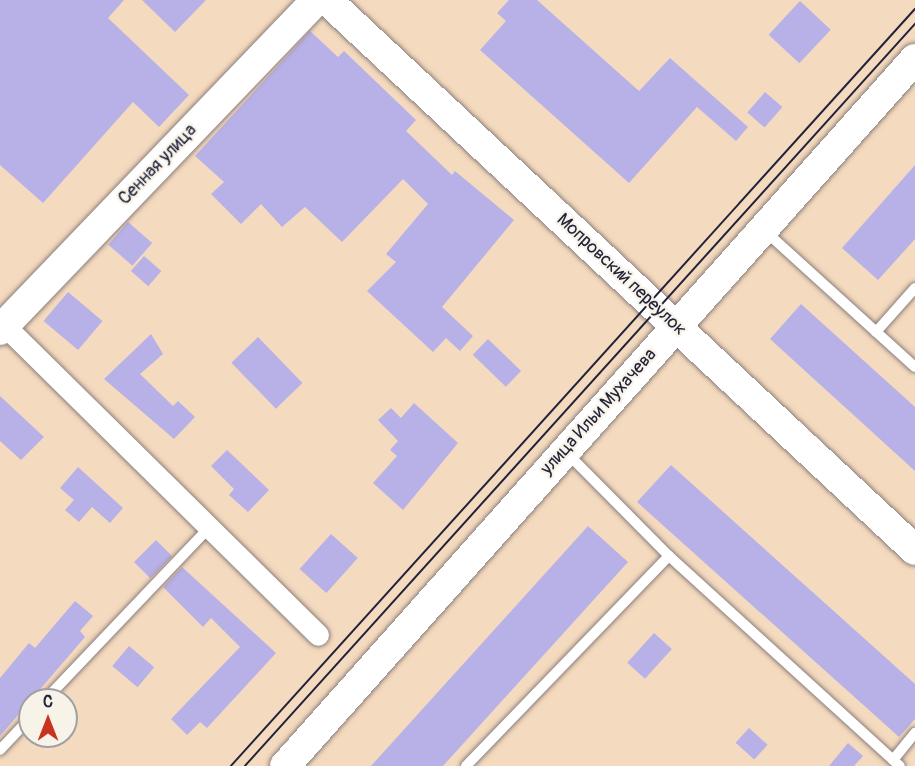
<!DOCTYPE html>
<html>
<head>
<meta charset="utf-8">
<style>
	body { margin:0 }
	#map { position:relative; width:915px; height:766px; overflow:hidden; background:#f4dabe; font-family:Pangolin,sans-serif }
	div>[style] { position:absolute }
	[style*='--x'] { left:calc(var(--x)*1px); top:calc(var(--y)*1px); width:calc(var(--w)*1px); rotate:calc(var(--a)*1deg) }
	.building>* { inset:0; background:#b8b1e7; transform-origin:0 0 }
	.roads { filter:drop-shadow(0 0 2px #8b7e7c) drop-shadow(0 0 2px #8b7e7c) }
	.lane>* { height:10px; margin:-5px; padding:0 5px; transform-origin:5px; border-radius:5px; background:#fff }
	.street>* { height:21px; margin:-10.5px; padding:0 10.5px; transform-origin:10.5px; border-radius:10.5px; background:#fff }
	.secondary>* { height:30px; margin:-15px; padding:0 15px; transform-origin:15px; border-radius:15px; background:#fff }
	.tram>* { height:1.5px; margin:-0.75px; padding:0 0.75px; transform-origin:0.75px; border-radius:0.75px; background:#22223b }
	span { translate:-50% -50%; white-space:nowrap; text-align:center; line-height:1.15; -webkit-text-stroke:4.5px #f7f3e8; paint-order:stroke }
	.street-label { font-size:18px; color:#22223b }
	.north { position:absolute; left:18px; top:688px; width:60px; height:60px; box-sizing:border-box; background:#f7f3e8; border:2px solid #a29fa3; border-radius:50%; rotate:0deg; font-size:16px; font-weight:700; line-height:24px; text-align:center; color:#22223b }
	.north::after { content:''; display:block; margin:auto; width:21px; height:27px; background:#c8321e; clip-path:polygon(50% 0,100% 100%,50% 72%,0 100%) }
</style>
</head>
<body>
<div id="map">
	<div class="building">
		<i style="clip-path:polygon(0 0,124px 0,108px 18px,189px 95px,159px 127px,133px 102px,43px 203px,0 165px)"></i>
		<i style="clip-path:polygon(142px 0,206px 0,175px 32px)"></i>
		<i style="clip-path:polygon(509px 0,537px 0,639px 91px,670px 58px,748px 127px,736px 141px,697px 107px,629px 183px,480px 50px,506px 21px,497px 13px)"></i>
		<i style="left:800px;top:1px;width:42px;height:46px;rotate:43deg"></i>
		<i style="clip-path:polygon(310px 31px,338px 57px,344px 51px,416px 120px,406px 131px,452px 175px,455px 171px,514px 220px,442px 307px,473px 336px,460px 351px,446px 338px,433px 352px,367px 291px,396px 262px,386px 254px,428px 204px,403px 179px,342px 242px,305px 207px,282px 227px,261px 204px,241px 224px,211px 194px,224px 182px,195px 156px)"></i>
		<i style="left:765px;top:92px;width:23px;height:27px;rotate:41deg"></i>
		<i style="clip-path:polygon(915px 165px,915px 239px,878px 280px,842px 248px)"></i>
		<i style="left:128px;top:222px;width:32px;height:30px;rotate:41deg"></i>
		<i style="left:144px;top:256px;width:23px;height:20px;rotate:41deg"></i>
		<i style="left:68px;top:292px;width:45px;height:38px;rotate:40deg"></i>
		<i style="clip-path:polygon(801px 304px,915px 407px,915px 471px,770px 339px)"></i>
		<i style="clip-path:polygon(151px 334px,163px 354px,140px 374px,173px 406px,178px 401px,195px 417px,174px 439px,104px 379px)"></i>
		<i style="left:258px;top:337px;width:64px;height:37px;rotate:46deg"></i>
		<i style="left:488px;top:339px;width:46px;height:22px;rotate:44deg"></i>
		<i style="clip-path:polygon(0 396px,44px 437px,21px 460px,0 441px)"></i>
		<i style="clip-path:polygon(414px 403px,458px 443px,403px 510px,373px 483px,397px 456px,390px 450px,398px 441px,378px 420px,391px 408px,401px 418px)"></i>
		<i style="clip-path:polygon(227px 450px,269px 490px,248px 512px,229px 495px,234px 489px,211px 466px)"></i>
		<i style="clip-path:polygon(671px 465px,915px 684px,915px 719px,899px 737px,637px 502px)"></i>
		<i style="clip-path:polygon(78px 467px,123px 508px,110px 523px,92px 507px,79px 522px,65px 510px,74px 500px,60px 488px)"></i>
		<i style="clip-path:polygon(588px 526px,628px 562px,443px 766px,371px 766px)"></i>
		<i style="left:331px;top:534px;width:36px;height:47px;rotate:42deg"></i>
		<i style="left:156px;top:540px;width:23px;height:31px;rotate:45deg"></i>
		<i style="clip-path:polygon(182px 567px,276px 653px,207px 728px,200px 722px,187px 735px,171px 719px,240px 647px,211px 618px,203px 627px,163px 587px)"></i>
		<i style="clip-path:polygon(75px 601px,93px 616px,80px 631px,85px 637px,0 736px,0 678px,29px 643px,35px 648px)"></i>
		<i style="left:654px;top:633px;width:24px;height:40px;rotate:42deg"></i>
		<i style="left:129px;top:646px;width:33px;height:26px;rotate:40deg"></i>
		<i style="left:749px;top:728px;width:25px;height:20px;rotate:42deg"></i>
		<i style="clip-path:polygon(848px 743px,863px 756px,854px 766px,829px 766px)"></i>
	</div>
	<div class="roads">
		<div class="lane">
			<i style="--x:765;--y:231;--w:202;--a:42.2"></i>
			<i style="--x:876;--y:332;--w:59;--a:-48.4"></i>
			<i style="--x:566;--y:452;--w:146;--a:45.3"></i>
			<i style="--x:669;--y:556;--w:312;--a:42.3"></i>
			<i style="--x:45;--y:700;--w:235;--a:-46.4"></i>
			<i style="--x:0;--y:750;--w:44;--a:-46.8"></i>
			<i style="--x:893;--y:760;--w:35;--a:-51"></i>
			<i style="--x:466;--y:766;--w:292;--a:-46"></i>
		</div>
		<div class="street">
			<i style="--x:4;--y:325;--w:441;--a:44.6"></i>
		</div>
		<div class="secondary">
			<i style="--x:327;--y:0;--w:805;--a:43.09"></i>
			<i style="--x:0;--y:330;--w:457;--a:-46.2"></i>
			<i style="--x:285;--y:766;--w:947;--a:-48.3"></i>
		</div>
	</div>
	<div class="tram">
		<i style="--x:231;--y:766;--w:1020;--a:-47.9"></i>
		<i style="--x:245;--y:766;--w:1000;--a:-47.92"></i>
	</div>
	<div class="street-label">
		<span style="left:158px;top:165px;rotate:-46deg">Сенная улица</span>
		<span style="left:621px;top:275px;rotate:43deg">Мопровский переулок</span>
		<span style="left:599px;top:412px;rotate:-48deg">улица Ильи Мухачева</span>
	</div>
	<div class="north">С</div>
</div>
</body>
</html>
